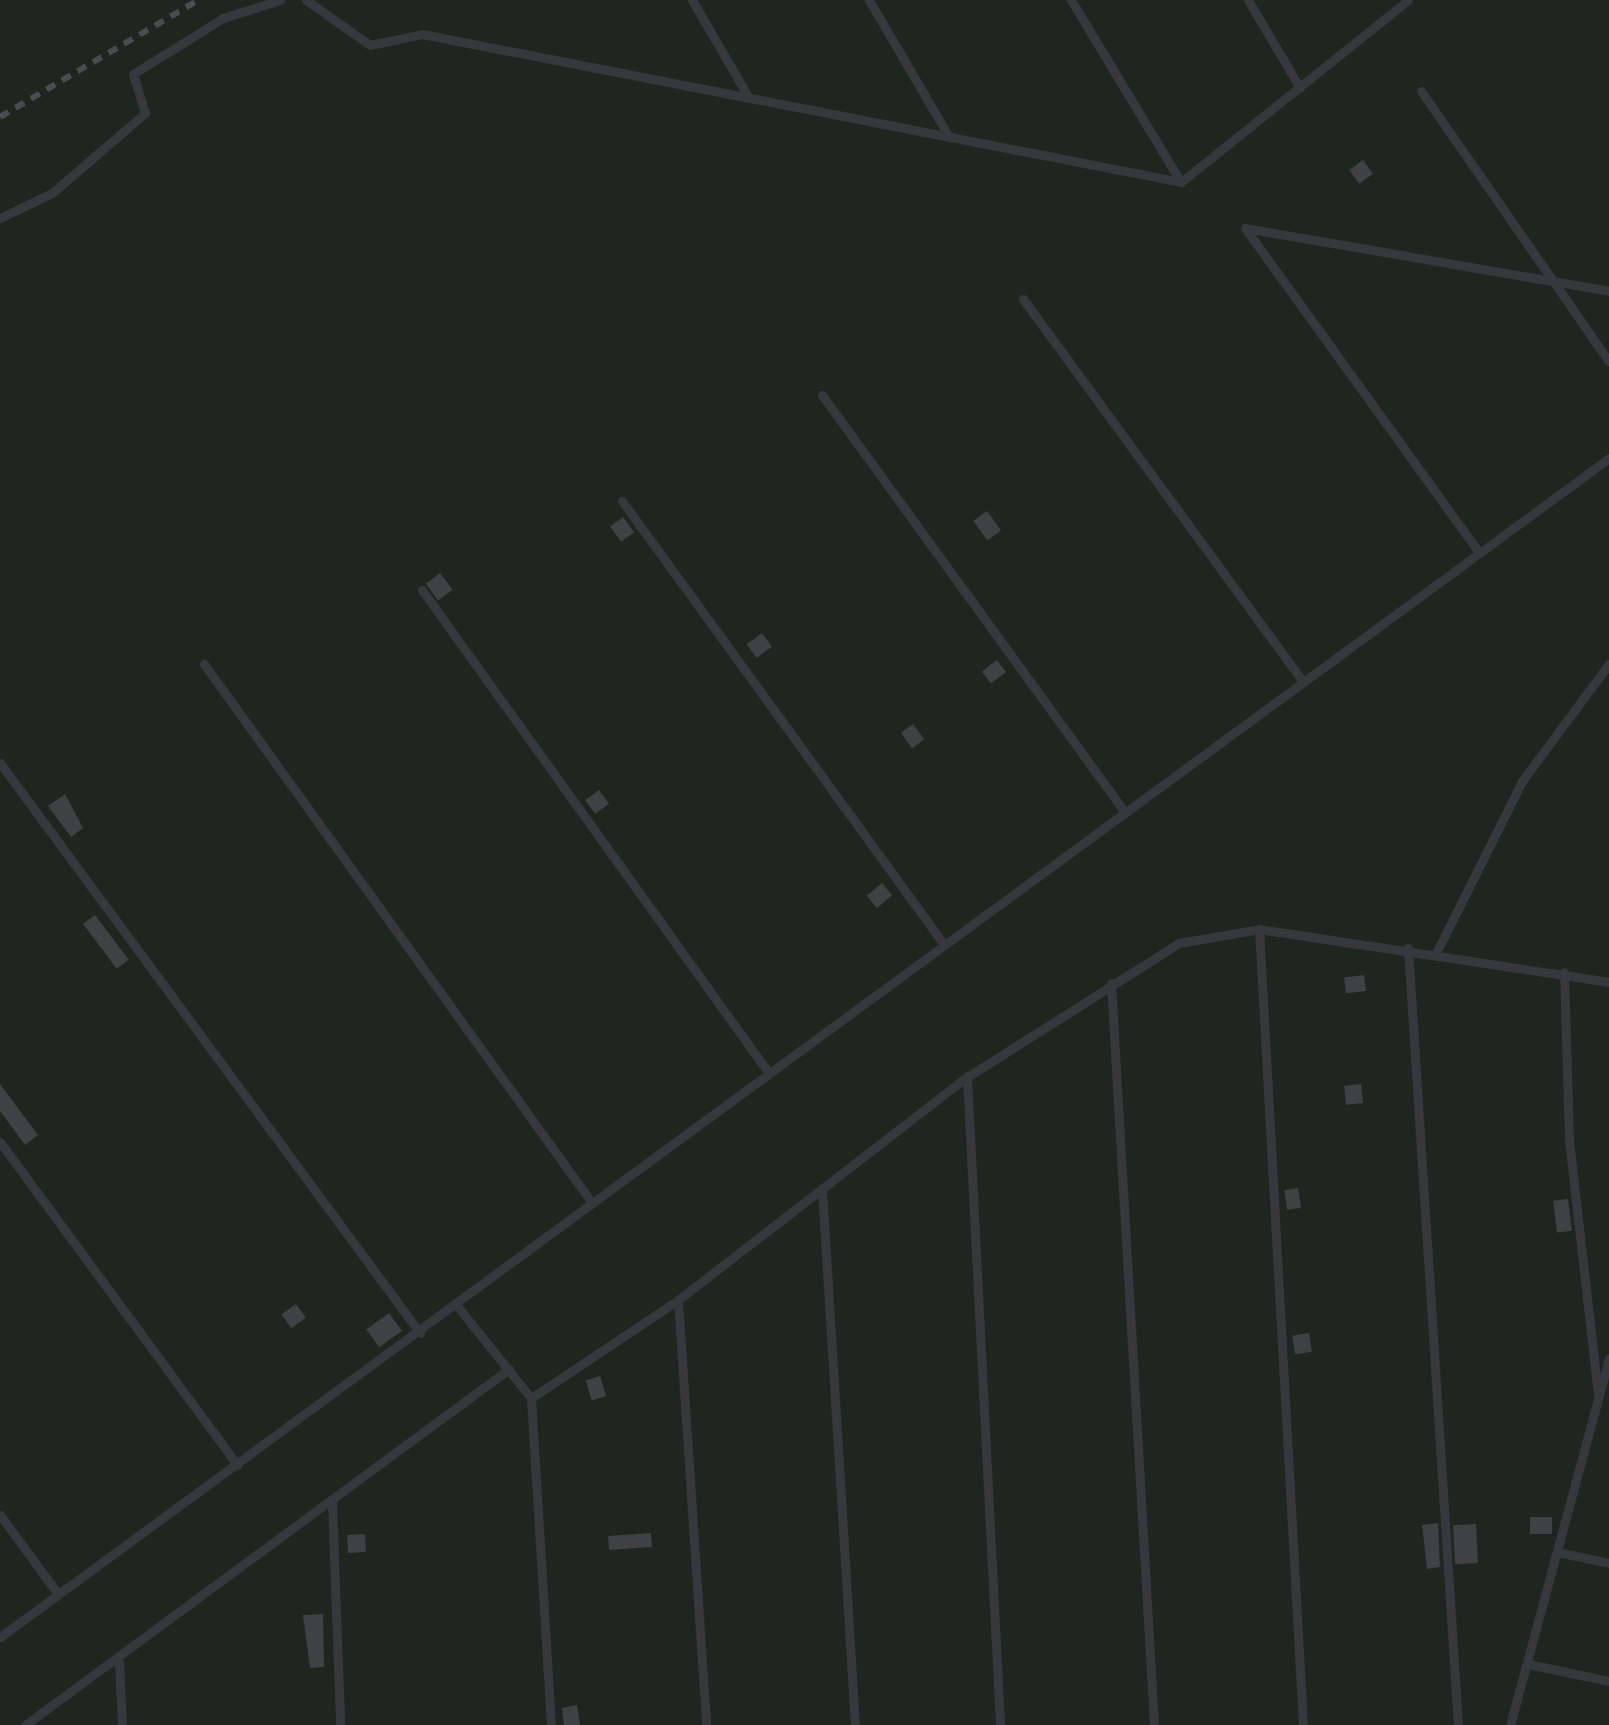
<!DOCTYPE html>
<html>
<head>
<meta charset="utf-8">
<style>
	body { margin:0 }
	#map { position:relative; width:1609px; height:1725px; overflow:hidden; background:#161618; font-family:"Exo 2",sans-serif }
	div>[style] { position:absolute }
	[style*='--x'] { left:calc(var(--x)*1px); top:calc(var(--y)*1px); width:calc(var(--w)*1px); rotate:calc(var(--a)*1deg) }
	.green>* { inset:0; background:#1e261f; transform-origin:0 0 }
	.building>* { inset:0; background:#404145; transform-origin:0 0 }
	.lane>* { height:9px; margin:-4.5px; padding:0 4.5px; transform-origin:4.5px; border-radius:4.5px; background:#37383d }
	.rail>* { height:6px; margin-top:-3px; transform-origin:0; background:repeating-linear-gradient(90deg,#4a4c52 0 10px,transparent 0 18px) }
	span { translate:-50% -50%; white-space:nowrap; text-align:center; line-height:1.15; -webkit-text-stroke:7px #111113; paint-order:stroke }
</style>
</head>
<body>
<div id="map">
	<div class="green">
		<i style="left:0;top:0;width:1609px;height:1725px"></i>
	</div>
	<div class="building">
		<i style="left:1363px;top:160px;width:17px;height:17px;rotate:54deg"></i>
		<i style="left:987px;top:511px;width:24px;height:17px;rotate:54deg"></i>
		<i style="left:623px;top:517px;width:19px;height:16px;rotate:54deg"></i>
		<i style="left:440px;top:573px;width:21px;height:18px;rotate:53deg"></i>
		<i style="left:762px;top:633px;width:17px;height:19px;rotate:54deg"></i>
		<i style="left:997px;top:660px;width:15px;height:19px;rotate:53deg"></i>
		<i style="left:913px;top:724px;width:19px;height:15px;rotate:54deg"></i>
		<i style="left:599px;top:790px;width:17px;height:17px;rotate:54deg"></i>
		<i style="clip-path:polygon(65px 794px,83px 828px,71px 837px,48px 806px)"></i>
		<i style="left:882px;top:883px;width:16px;height:20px;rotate:50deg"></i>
		<i style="left:95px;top:915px;width:56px;height:15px;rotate:53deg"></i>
		<i style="left:1364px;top:975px;width:16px;height:20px;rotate:83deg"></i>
		<i style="clip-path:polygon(0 1084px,38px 1135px,25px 1145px,0 1111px)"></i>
		<i style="left:1361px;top:1084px;width:19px;height:17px;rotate:84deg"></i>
		<i style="left:1298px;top:1188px;width:20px;height:14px;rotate:81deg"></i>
		<i style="left:1568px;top:1199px;width:32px;height:15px;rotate:83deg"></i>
		<i style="left:296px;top:1304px;width:17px;height:18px;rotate:54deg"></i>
		<i style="left:389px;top:1313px;width:22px;height:28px;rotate:54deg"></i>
		<i style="left:1309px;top:1333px;width:19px;height:17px;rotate:81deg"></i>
		<i style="left:600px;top:1376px;width:21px;height:15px;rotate:73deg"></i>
		<i style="left:1530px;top:1517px;width:22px;height:17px"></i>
		<i style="clip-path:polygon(1438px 1523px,1440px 1567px,1427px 1569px,1422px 1525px)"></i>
		<i style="left:1476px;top:1524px;width:39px;height:23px;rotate:87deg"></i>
		<i style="left:651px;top:1533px;width:14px;height:43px;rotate:86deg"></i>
		<i style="left:365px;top:1534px;width:18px;height:18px;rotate:87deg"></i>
		<i style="clip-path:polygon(323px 1614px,324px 1667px,310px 1668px,303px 1615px)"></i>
		<i style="clip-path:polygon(577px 1705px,580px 1725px,564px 1725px,562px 1708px)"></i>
	</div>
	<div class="lane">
		<i style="--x:306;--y:0;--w:78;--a:35.1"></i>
		<i style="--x:370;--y:45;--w:53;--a:-11.9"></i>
		<i style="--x:422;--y:34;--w:773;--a:11.03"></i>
		<i style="--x:1181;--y:182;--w:291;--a:-38.7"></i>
		<i style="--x:692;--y:0;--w:113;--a:59.8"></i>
		<i style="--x:869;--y:0;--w:159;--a:59.7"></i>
		<i style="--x:1071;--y:0;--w:213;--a:58.9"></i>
		<i style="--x:1248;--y:0;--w:102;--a:59.4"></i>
		<i style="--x:1421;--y:91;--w:329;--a:55.2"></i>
		<i style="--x:0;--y:218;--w:58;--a:-25.7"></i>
		<i style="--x:52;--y:193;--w:123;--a:-40.7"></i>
		<i style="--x:145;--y:113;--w:41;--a:-107.1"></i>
		<i style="--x:133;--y:74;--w:106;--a:-31.9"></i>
		<i style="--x:223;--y:18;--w:60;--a:-17.5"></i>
		<i style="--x:1245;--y:228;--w:400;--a:54.2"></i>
		<i style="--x:1245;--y:228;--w:369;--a:9.8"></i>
		<i style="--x:1023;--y:299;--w:472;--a:53.8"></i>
		<i style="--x:822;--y:395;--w:514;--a:54.02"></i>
		<i style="--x:622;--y:501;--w:546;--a:54.01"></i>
		<i style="--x:422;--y:590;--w:593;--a:54.33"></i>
		<i style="--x:204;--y:664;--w:664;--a:54.25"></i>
		<i style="--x:0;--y:763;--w:708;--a:53.62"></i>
		<i style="--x:1259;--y:929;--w:797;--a:86.84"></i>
		<i style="--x:1408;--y:948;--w:779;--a:86.32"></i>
		<i style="--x:1436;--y:953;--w:192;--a:-63.4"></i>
		<i style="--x:1522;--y:781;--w:146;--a:-53.4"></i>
		<i style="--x:1564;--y:972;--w:168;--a:88.3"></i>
		<i style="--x:1569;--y:1140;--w:255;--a:83.5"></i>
		<i style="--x:1111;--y:983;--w:743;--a:86.68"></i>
		<i style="--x:967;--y:1077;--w:649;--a:87.08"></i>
		<i style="--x:0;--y:1142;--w:401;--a:53.7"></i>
		<i style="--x:822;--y:1189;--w:537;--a:86.48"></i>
		<i style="--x:678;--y:1300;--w:426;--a:86.2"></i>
		<i style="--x:457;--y:1306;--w:118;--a:51.2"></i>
		<i style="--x:531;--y:1398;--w:328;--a:86.5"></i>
		<i style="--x:531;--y:1398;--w:177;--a:-33.7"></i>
		<i style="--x:678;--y:1300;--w:365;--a:-37.7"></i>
		<i style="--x:967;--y:1077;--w:251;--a:-32.3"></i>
		<i style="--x:1179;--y:943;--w:81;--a:-9.9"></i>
		<i style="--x:1259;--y:929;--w:354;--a:8.6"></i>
		<i style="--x:332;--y:1502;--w:223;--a:87.9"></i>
		<i style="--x:0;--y:1515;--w:98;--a:53.7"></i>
		<i style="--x:1557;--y:1552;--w:53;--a:11.9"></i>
		<i style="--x:0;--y:1637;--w:1995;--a:-36.23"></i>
		<i style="--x:119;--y:1662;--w:63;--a:87.3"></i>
		<i style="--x:1528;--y:1664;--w:83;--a:11.9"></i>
		<i style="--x:25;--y:1725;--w:601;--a:-36.34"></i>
		<i style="--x:1510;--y:1725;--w:380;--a:-74.9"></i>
	</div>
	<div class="rail">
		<i style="--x:0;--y:117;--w:231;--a:-30.5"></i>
	</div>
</div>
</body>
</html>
